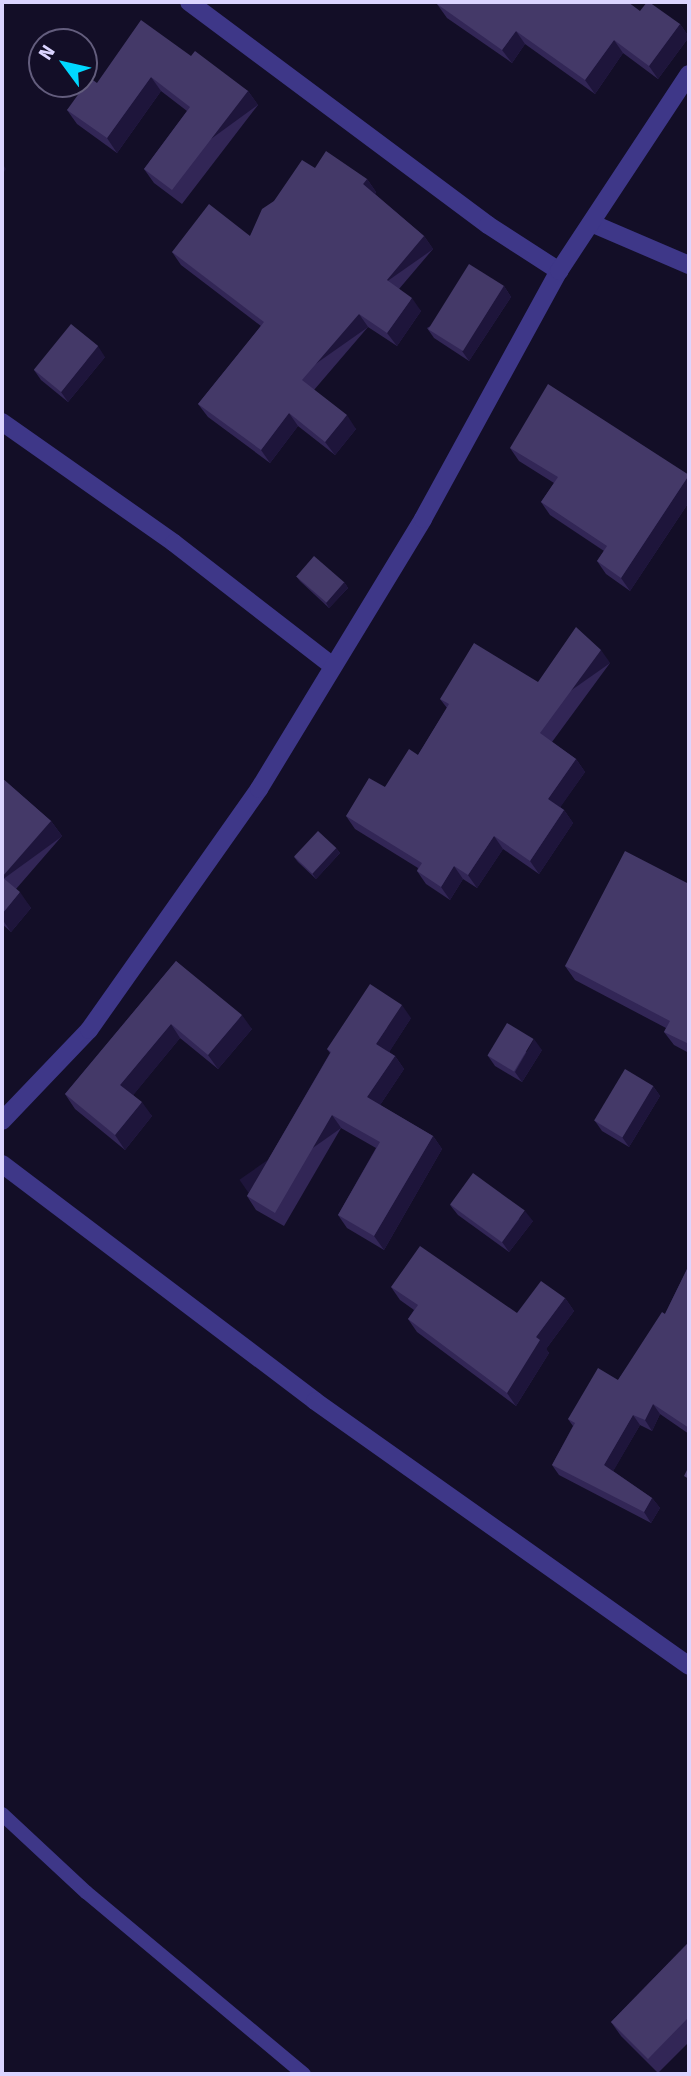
<!DOCTYPE html>
<html>
<head>
<meta charset="utf-8">
<style>
	body { margin:0 }
	#map { position:relative; width:691px; height:2076px; overflow:hidden; background:#130e27; font-family:"Fira Sans",sans-serif }
	div>[style] { position:absolute }
	[style*='--x'] { left:calc(var(--x)*1px); top:calc(var(--y)*1px); width:calc(var(--w)*1px); rotate:calc(var(--a)*1deg) }
	.service>* { height:14px; margin:-7px; padding:0 7px; transform-origin:7px; border-radius:7px; background:#3e3788 }
	.minor>* { height:18px; margin:-9px; padding:0 9px; transform-origin:9px; border-radius:9px; background:#3e3788 }
	.wall>* { inset:0; background:#322656 }
	.shaded-wall>* { inset:0; background:#1e153b; transform-origin:0 0 }
	.building>* { inset:0; background:#443968; transform-origin:0 0 }
	span { translate:-50% -50%; white-space:nowrap; text-align:center; line-height:1.15; -webkit-text-stroke:5px #130e27; paint-order:stroke }
	.frame { position:absolute; inset:0; border:4px solid #dbd4ff; pointer-events:none }
	.north { position:absolute; left:28px; top:28px; width:70px; height:70px; box-sizing:border-box; background:#130e27; border:2px solid #635d7d; border-radius:50%; rotate:303deg; font-size:19px; font-weight:700; line-height:28px; text-align:center; color:#dbd4ff }
	.north::after { content:''; display:block; margin:auto; width:24px; height:32px; background:#00d8ff; clip-path:polygon(50% 0,100% 100%,50% 72%,0 100%) }
</style>
</head>
<body>
<div id="map">
	<div class="service">
		<i style="--x:2;--y:1814;--w:115;--a:42.9"></i>
		<i style="--x:86;--y:1892;--w:284;--a:39.9"></i>
	</div>
	<div class="minor">
		<i style="--x:189;--y:2;--w:373;--a:36.7"></i>
		<i style="--x:488;--y:225;--w:85;--a:32.9"></i>
		<i style="--x:591;--y:223;--w:107;--a:23.2"></i>
		<i style="--x:2;--y:422;--w:210;--a:35.1"></i>
		<i style="--x:174;--y:543;--w:199;--a:37.8"></i>
		<i style="--x:2;--y:1121;--w:126;--a:-46.3"></i>
		<i style="--x:89;--y:1030;--w:295;--a:-54.8"></i>
		<i style="--x:259;--y:789;--w:316;--a:-58.7"></i>
		<i style="--x:423;--y:519;--w:283;--a:-61.3"></i>
		<i style="--x:559;--y:271;--w:236;--a:-56.6"></i>
		<i style="--x:2;--y:1164;--w:393;--a:37.1"></i>
		<i style="--x:315;--y:1401;--w:458;--a:35.3"></i>
	</div>
	<div class="wall">
		<i style="clip-path:polygon(437px 4px,640px 11px,680px 24px,689px 37px,658px 79px,623px 53px,595px 94px,525px 44px,512px 63px,447px 18px)"></i>
		<i style="clip-path:polygon(191px 56px,248px 91px,258px 105px,182px 204px,154px 183px,144px 169px,187px 111px,161px 91px,117px 153px,77px 124px,67px 110px,97px 83px)"></i>
		<i style="clip-path:polygon(315px 168px,367px 179px,376px 192px,375px 194px,424px 236px,433px 249px,399px 289px,421px 311px,397px 346px,368px 327px,314px 390px,356px 429px,335px 455px,298px 426px,270px 463px,208px 417px,198px 404px,261px 326px,181px 265px,172px 252px,250px 236px,274px 201px)"></i>
		<i style="clip-path:polygon(504px 286px,511px 297px,469px 361px,434px 338px,427px 328px)"></i>
		<i style="clip-path:polygon(105px 357px,68px 402px,41px 380px,34px 370px)"></i>
		<i style="clip-path:polygon(510px 448px,689px 475px,689px 502px,630px 591px,606px 574px,597px 561px,604px 551px,550px 515px,541px 502px,554px 483px,519px 461px)"></i>
		<i style="clip-path:polygon(296px 576px,344px 582px,348px 588px,329px 608px,300px 581px)"></i>
		<i style="clip-path:polygon(610px 663px,552px 742px,576px 759px,585px 772px,560px 807px,564px 810px,573px 823px,539px 874px,503px 849px,477px 888px,463px 879px,450px 900px,426px 884px,417px 871px,418px 868px,355px 829px,346px 816px,385px 787px,418px 755px,447px 708px,440px 699px,538px 682px)"></i>
		<i style="clip-path:polygon(2px 778px,51px 821px,62px 836px,16px 889px,31px 908px,11px 932px,2px 924px)"></i>
		<i style="clip-path:polygon(336px 848px,340px 853px,316px 879px,298px 862px,294px 857px)"></i>
		<i style="clip-path:polygon(689px 884px,689px 1053px,674px 1045px,664px 1032px,666px 1028px,575px 980px,565px 966px)"></i>
		<i style="clip-path:polygon(176px 961px,252px 1029px,218px 1069px,180px 1038px,133px 1095px,152px 1116px,125px 1150px,75px 1109px,65px 1094px)"></i>
		<i style="clip-path:polygon(411px 1018px,389px 1052px,395px 1056px,404px 1069px,380px 1105px,433px 1136px,442px 1149px,384px 1250px,347px 1228px,338px 1215px,376px 1148px,341px 1128px,284px 1226px,256px 1210px,247px 1196px,330px 1053px,327px 1049px)"></i>
		<i style="clip-path:polygon(542px 1050px,522px 1082px,495px 1066px,488px 1056px)"></i>
		<i style="clip-path:polygon(653px 1086px,660px 1096px,629px 1147px,602px 1131px,595px 1121px)"></i>
		<i style="clip-path:polygon(450px 1205px,533px 1221px,509px 1252px,458px 1215px)"></i>
		<i style="clip-path:polygon(689px 1265px,689px 1434px,660px 1414px,652px 1431px,640px 1425px,613px 1471px,652px 1498px,660px 1508px,651px 1523px,559px 1475px,552px 1465px,573px 1426px,568px 1419px,618px 1380px,665px 1314px)"></i>
		<i style="clip-path:polygon(391px 1287px,517px 1313px,565px 1298px,574px 1311px,546px 1349px,549px 1353px,516px 1406px,417px 1332px,408px 1319px,414px 1310px,400px 1300px)"></i>
		<i style="clip-path:polygon(689px 1942px,689px 2042px,658px 2073px,621px 2036px,611px 2022px)"></i>
	</div>
	<div class="shaded-wall">
		<i style="clip-path:polygon(680px 24px,689px 37px,658px 79px,649px 66px)"></i>
		<i style="clip-path:polygon(516px 31px,525px 44px,512px 63px,502px 50px)"></i>
		<i style="clip-path:polygon(614px 40px,623px 53px,595px 94px,585px 80px)"></i>
		<i style="clip-path:polygon(151px 77px,161px 91px,117px 153px,107px 138px)"></i>
		<i style="left:248px;top:91px;width:17px;height:125px;rotate:54deg"></i>
		<i style="clip-path:polygon(2px 163px,6px 169px,2px 175px)"></i>
		<i style="clip-path:polygon(367px 179px,376px 192px,372px 197px,363px 184px)"></i>
		<i style="left:424px;top:236px;width:16px;height:57px;rotate:55deg"></i>
		<i style="clip-path:polygon(504px 286px,511px 297px,469px 361px,462px 351px)"></i>
		<i style="clip-path:polygon(412px 298px,421px 311px,397px 346px,387px 333px)"></i>
		<i style="left:359px;top:314px;width:16px;height:87px;rotate:55deg"></i>
		<i style="clip-path:polygon(98px 346px,105px 357px,68px 402px,61px 392px)"></i>
		<i style="clip-path:polygon(289px 413px,298px 426px,270px 463px,261px 450px)"></i>
		<i style="clip-path:polygon(347px 415px,356px 429px,335px 455px,325px 442px)"></i>
		<i style="clip-path:polygon(689px 475px,689px 502px,630px 591px,621px 578px)"></i>
		<i style="clip-path:polygon(344px 582px,348px 588px,329px 608px,326px 603px)"></i>
		<i style="left:601px;top:650px;width:16px;height:103px;rotate:55deg"></i>
		<i style="clip-path:polygon(576px 759px,585px 772px,557px 812px,548px 799px)"></i>
		<i style="clip-path:polygon(564px 810px,573px 823px,539px 874px,530px 861px)"></i>
		<i style="left:51px;top:821px;width:19px;height:74px;rotate:54deg"></i>
		<i style="clip-path:polygon(494px 836px,503px 849px,477px 888px,468px 875px)"></i>
		<i style="clip-path:polygon(336px 848px,340px 853px,316px 879px,312px 873px)"></i>
		<i style="clip-path:polygon(454px 866px,463px 879px,450px 900px,441px 887px)"></i>
		<i style="clip-path:polygon(20px 892px,31px 908px,11px 932px,2px 919px,2px 914px)"></i>
		<i style="clip-path:polygon(402px 1005px,411px 1018px,386px 1057px,376px 1044px)"></i>
		<i style="clip-path:polygon(242px 1015px,252px 1029px,218px 1069px,208px 1055px)"></i>
		<i style="clip-path:polygon(171px 1024px,180px 1038px,130px 1099px,120px 1085px)"></i>
		<i style="clip-path:polygon(534px 1039px,542px 1050px,522px 1082px,515px 1072px)"></i>
		<i style="clip-path:polygon(395px 1056px,404px 1069px,376px 1111px,367px 1097px)"></i>
		<i style="clip-path:polygon(653px 1086px,660px 1096px,629px 1147px,622px 1137px)"></i>
		<i style="clip-path:polygon(142px 1102px,152px 1116px,125px 1150px,115px 1135px)"></i>
		<i style="left:332px;top:1115px;width:16px;height:113px;rotate:55deg"></i>
		<i style="clip-path:polygon(433px 1136px,442px 1149px,384px 1250px,374px 1236px)"></i>
		<i style="clip-path:polygon(525px 1211px,533px 1221px,509px 1252px,502px 1242px)"></i>
		<i style="clip-path:polygon(565px 1298px,574px 1311px,546px 1349px,549px 1353px,516px 1406px,507px 1393px,536px 1337px)"></i>
		<i style="clip-path:polygon(653px 1404px,660px 1414px,652px 1431px,645px 1420px)"></i>
		<i style="clip-path:polygon(633px 1415px,640px 1425px,611px 1475px,604px 1465px)"></i>
		<i style="clip-path:polygon(652px 1498px,660px 1508px,651px 1523px,644px 1512px)"></i>
	</div>
	<div class="building">
		<i style="clip-path:polygon(439px 2px,628px 2px,640px 11px,647px 2px,649px 2px,680px 24px,649px 66px,614px 40px,585px 80px,516px 31px,502px 50px,437px 4px)"></i>
		<i style="clip-path:polygon(141px 20px,191px 56px,195px 51px,248px 91px,172px 190px,144px 169px,190px 107px,151px 77px,107px 138px,67px 110px,90px 78px,97px 83px)"></i>
		<i style="clip-path:polygon(326px 151px,367px 179px,363px 184px,424px 236px,387px 280px,412px 298px,387px 333px,359px 314px,302px 380px,347px 415px,325px 442px,289px 413px,261px 450px,198px 404px,264px 322px,172px 252px,209px 204px,250px 236px,262px 209px,274px 201px,302px 160px,315px 168px)"></i>
		<i style="left:469px;top:264px;width:41px;height:77px;rotate:32deg"></i>
		<i style="left:71px;top:324px;width:35px;height:59px;rotate:39deg"></i>
		<i style="clip-path:polygon(548px 384px,689px 475px,621px 578px,597px 561px,607px 546px,541px 502px,558px 477px,510px 448px)"></i>
		<i style="left:314px;top:556px;width:40px;height:27px;rotate:41deg"></i>
		<i style="clip-path:polygon(576px 627px,601px 650px,540px 733px,576px 759px,548px 799px,564px 810px,530px 861px,494px 836px,468px 875px,454px 866px,441px 887px,417px 871px,422px 863px,346px 816px,369px 778px,385px 787px,409px 749px,418px 755px,449px 704px,440px 699px,474px 643px,538px 682px)"></i>
		<i style="clip-path:polygon(2px 778px,51px 821px,2px 877px,20px 892px,2px 914px)"></i>
		<i style="left:318px;top:831px;width:25px;height:35px;rotate:43deg"></i>
		<i style="clip-path:polygon(625px 851px,689px 884px,689px 1044px,664px 1032px,670px 1021px,565px 966px)"></i>
		<i style="clip-path:polygon(176px 961px,242px 1015px,208px 1055px,171px 1024px,120px 1085px,142px 1102px,115px 1135px,65px 1094px)"></i>
		<i style="clip-path:polygon(370px 984px,402px 1005px,376px 1044px,395px 1056px,367px 1097px,433px 1136px,374px 1236px,338px 1215px,380px 1142px,332px 1115px,275px 1213px,247px 1196px,331px 1052px,327px 1049px)"></i>
		<i style="left:507px;top:1023px;width:31px;height:38px;rotate:31deg"></i>
		<i style="left:625px;top:1069px;width:33px;height:60px;rotate:31deg"></i>
		<i style="left:473px;top:1173px;width:64px;height:39px;rotate:36deg"></i>
		<i style="clip-path:polygon(420px 1246px,517px 1313px,541px 1281px,565px 1298px,536px 1337px,540px 1340px,507px 1393px,408px 1319px,418px 1305px,391px 1287px)"></i>
		<i style="clip-path:polygon(689px 1265px,689px 1428px,653px 1404px,645px 1420px,633px 1415px,604px 1465px,652px 1498px,644px 1512px,552px 1465px,575px 1423px,568px 1419px,598px 1368px,618px 1380px,662px 1312px,665px 1314px)"></i>
		<i style="clip-path:polygon(689px 1466px,689px 1479px,684px 1476px)"></i>
		<i style="clip-path:polygon(689px 1942px,689px 2017px,648px 2059px,611px 2022px)"></i>
	</div>
	<div class="frame"></div>
	<div class="north">N</div>
</div>
</body>
</html>
